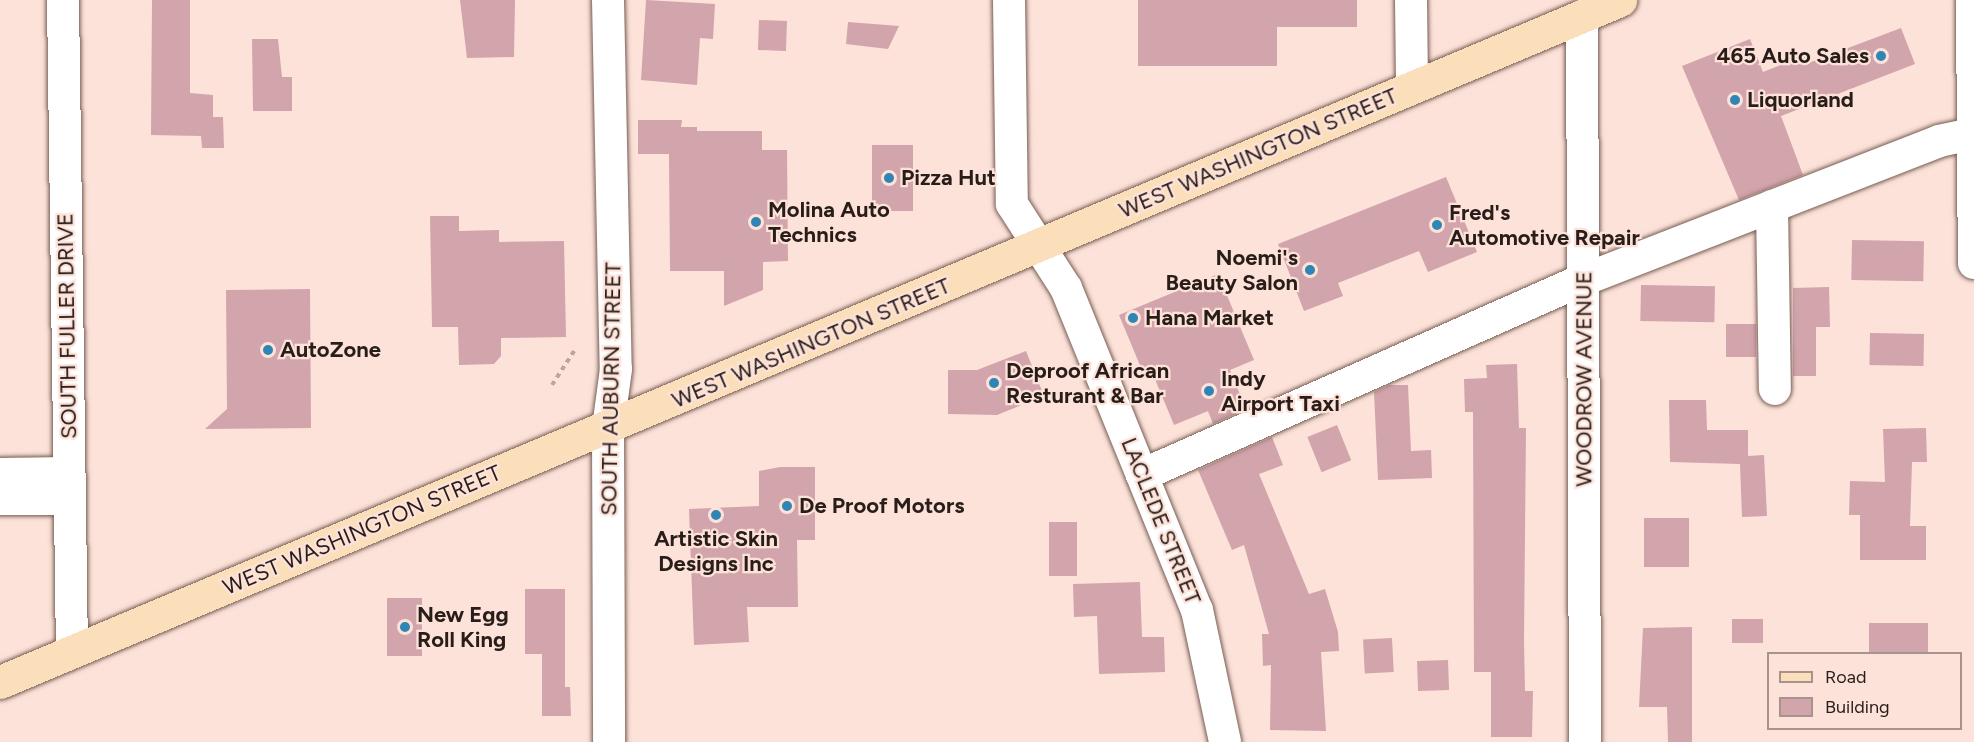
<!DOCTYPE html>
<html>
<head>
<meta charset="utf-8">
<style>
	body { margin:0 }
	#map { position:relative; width:1974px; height:742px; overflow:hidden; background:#fce2d9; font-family:Figtree,sans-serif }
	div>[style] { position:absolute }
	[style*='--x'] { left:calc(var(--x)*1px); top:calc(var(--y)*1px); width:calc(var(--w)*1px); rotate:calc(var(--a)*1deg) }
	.building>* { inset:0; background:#d2a4ac; transform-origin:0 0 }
	.path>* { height:4px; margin-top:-2px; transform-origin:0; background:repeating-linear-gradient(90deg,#baa49d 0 4.5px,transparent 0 9px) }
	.roads { filter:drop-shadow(0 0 2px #775c52) drop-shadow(0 0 2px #775c52) }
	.minor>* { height:32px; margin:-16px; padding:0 16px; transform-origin:16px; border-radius:16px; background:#fff }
	.major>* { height:33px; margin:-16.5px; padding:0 16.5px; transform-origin:16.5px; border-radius:16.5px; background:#fbdfbb }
	.dots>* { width:16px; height:16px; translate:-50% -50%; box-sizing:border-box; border:3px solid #fce2d9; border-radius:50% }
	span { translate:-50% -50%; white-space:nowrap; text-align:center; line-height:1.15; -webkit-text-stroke:4.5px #fce2d9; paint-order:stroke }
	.poi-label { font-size:22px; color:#291d19; font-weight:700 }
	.right { translate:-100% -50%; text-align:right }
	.left { translate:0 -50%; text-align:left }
	.street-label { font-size:22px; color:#291d19 }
	.legend { position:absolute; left:1767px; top:652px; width:195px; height:78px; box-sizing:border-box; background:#fce2d9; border:2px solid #a8938c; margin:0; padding:8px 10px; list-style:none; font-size:18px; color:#291d19 }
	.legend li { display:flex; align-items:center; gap:12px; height:30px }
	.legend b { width:30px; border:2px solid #a8938c }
</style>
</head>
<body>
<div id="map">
	<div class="building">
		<i style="clip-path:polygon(152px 0,190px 0,190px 93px,213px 95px,213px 117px,223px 117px,224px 148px,202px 148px,201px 136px,151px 135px)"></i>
		<i style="clip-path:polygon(460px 0,515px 0,514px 57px,467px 58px)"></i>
		<i style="clip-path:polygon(646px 0,715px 4px,713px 39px,700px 38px,697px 85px,641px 80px)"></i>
		<i style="clip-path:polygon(1138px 0,1357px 0,1357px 27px,1277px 27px,1277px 66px,1138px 66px)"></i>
		<i style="left:759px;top:20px;width:28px;height:30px;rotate:2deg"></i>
		<i style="clip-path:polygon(848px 22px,899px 26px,888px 49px,846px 44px)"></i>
		<i style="clip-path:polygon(1901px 28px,1915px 64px,1781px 116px,1803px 175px,1739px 200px,1682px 66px,1750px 39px,1763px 72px,1808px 54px,1811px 62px)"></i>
		<i style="clip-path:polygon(252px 39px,278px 39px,282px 77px,292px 77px,292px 111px,253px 111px)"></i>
		<i style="clip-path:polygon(638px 120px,682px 120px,681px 127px,697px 127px,697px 131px,762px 131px,762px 150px,787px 150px,788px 261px,763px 262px,763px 290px,724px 306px,724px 271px,670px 271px,669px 154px,638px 154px)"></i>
		<i style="left:872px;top:145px;width:41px;height:66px"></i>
		<i style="clip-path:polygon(1446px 177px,1477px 252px,1428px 272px,1419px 251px,1338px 283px,1343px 296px,1304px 311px,1278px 244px)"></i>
		<i style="clip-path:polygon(430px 216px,459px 216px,459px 231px,499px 230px,499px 242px,564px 241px,566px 337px,501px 338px,501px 356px,494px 364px,459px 365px,458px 327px,432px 327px)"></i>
		<i style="left:1852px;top:240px;width:72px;height:40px;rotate:1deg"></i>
		<i style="clip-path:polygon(1218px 274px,1254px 360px,1230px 370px,1246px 409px,1213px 424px,1208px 411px,1174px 425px,1152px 372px,1144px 375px,1119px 315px)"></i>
		<i style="left:1641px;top:285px;width:74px;height:36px;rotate:1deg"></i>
		<i style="clip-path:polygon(1829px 287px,1830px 327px,1816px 327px,1816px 376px,1793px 376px,1793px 288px)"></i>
		<i style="clip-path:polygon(310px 289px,311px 428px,205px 429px,227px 409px,226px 290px)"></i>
		<i style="left:1756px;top:324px;width:33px;height:30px;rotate:90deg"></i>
		<i style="left:1870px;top:333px;width:54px;height:32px;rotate:1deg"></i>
		<i style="clip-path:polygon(1026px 351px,1044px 396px,997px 415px,948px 414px,948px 370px,977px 370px)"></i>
		<i style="clip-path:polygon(1517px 364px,1519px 428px,1526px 428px,1524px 641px,1525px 691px,1533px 691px,1532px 737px,1491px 737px,1491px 672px,1474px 672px,1473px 412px,1465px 412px,1464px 379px,1487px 378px,1486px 365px)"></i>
		<i style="clip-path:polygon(1389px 385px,1408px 385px,1411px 451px,1431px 450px,1432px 478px,1378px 480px,1374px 392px)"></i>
		<i style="clip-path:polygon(1669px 400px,1706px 400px,1707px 430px,1748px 430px,1748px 456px,1764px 455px,1767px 516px,1742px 517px,1740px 464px,1670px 462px)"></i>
		<i style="left:1337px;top:425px;width:38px;height:32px;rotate:68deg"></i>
		<i style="clip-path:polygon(1926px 428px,1927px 462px,1912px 462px,1910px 526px,1926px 526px,1926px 560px,1860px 560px,1860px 515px,1849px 515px,1850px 481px,1885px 482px,1883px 429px)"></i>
		<i style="clip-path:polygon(1272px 437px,1283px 465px,1259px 474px,1309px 594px,1325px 589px,1338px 632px,1339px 651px,1321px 652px,1326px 731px,1270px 730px,1271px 665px,1263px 666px,1262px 634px,1269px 634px,1244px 545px,1232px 550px,1198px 470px)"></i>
		<i style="clip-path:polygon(780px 467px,815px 467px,815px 540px,797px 540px,798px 607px,747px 607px,749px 642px,694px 645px,689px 509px,759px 506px,759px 471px)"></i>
		<i style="left:1644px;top:518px;width:45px;height:49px"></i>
		<i style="left:1049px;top:522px;width:28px;height:54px"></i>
		<i style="clip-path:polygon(1140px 582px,1142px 637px,1164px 637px,1165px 672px,1099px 674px,1097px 616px,1074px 617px,1073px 584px)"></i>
		<i style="clip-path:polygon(525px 589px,565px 589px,565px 687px,570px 687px,571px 716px,542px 716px,542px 654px,525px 654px)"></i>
		<i style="left:387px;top:598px;width:35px;height:58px"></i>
		<i style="left:1732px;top:619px;width:31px;height:24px"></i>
		<i style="left:1928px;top:623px;width:31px;height:59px;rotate:90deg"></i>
		<i style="clip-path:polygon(1692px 627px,1692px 742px,1668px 742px,1667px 707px,1639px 707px,1643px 628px)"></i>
		<i style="left:1392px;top:638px;width:34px;height:29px;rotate:87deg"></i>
		<i style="left:1448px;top:660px;width:30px;height:31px;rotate:88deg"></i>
	</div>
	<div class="path">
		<i style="--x:552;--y:385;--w:44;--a:-57"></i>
	</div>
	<div class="roads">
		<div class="minor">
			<i style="--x:63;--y:0;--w:652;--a:89.21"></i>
			<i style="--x:608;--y:0;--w:369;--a:88.8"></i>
			<i style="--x:616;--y:369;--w:60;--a:97.7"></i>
			<i style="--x:608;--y:428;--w:314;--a:89.8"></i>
			<i style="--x:1009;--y:0;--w:204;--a:89.2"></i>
			<i style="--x:1012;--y:204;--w:100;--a:57.3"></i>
			<i style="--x:1066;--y:288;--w:348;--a:67.9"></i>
			<i style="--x:1197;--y:610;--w:135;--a:78"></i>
			<i style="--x:1411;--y:0;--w:87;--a:89.3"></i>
			<i style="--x:1972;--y:0;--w:263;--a:89.6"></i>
			<i style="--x:1582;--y:16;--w:726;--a:89.76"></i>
			<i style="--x:1772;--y:206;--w:183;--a:89.1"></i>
			<i style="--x:0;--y:474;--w:69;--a:-0.8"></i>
			<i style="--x:1142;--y:475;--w:482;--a:-23.9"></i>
			<i style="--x:1583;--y:280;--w:382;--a:-21.3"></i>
			<i style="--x:1939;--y:141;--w:35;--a:-12"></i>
			<i style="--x:0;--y:499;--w:70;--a:0"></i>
		</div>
		<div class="major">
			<i style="--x:0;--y:682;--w:1758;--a:-22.83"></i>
		</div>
	</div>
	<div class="dots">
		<i style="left:1881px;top:56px;background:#2f85b4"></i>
		<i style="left:1735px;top:100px;background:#2f85b4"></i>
		<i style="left:889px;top:178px;background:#2f85b4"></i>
		<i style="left:756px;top:222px;background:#2f85b4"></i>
		<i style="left:1437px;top:225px;background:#2f85b4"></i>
		<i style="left:1310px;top:270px;background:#2f85b4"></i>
		<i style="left:1133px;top:318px;background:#2f85b4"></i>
		<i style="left:268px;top:350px;background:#2f85b4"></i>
		<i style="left:994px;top:383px;background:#2f85b4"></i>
		<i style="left:1209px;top:391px;background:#2f85b4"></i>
		<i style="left:787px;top:506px;background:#2f85b4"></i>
		<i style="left:716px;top:515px;background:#2f85b4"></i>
		<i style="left:405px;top:627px;background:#2f85b4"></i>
	</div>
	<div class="poi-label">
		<span class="right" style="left:1869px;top:56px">465 Auto Sales</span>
		<span class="left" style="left:1747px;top:100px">Liquorland</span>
		<span class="left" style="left:901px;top:178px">Pizza Hut</span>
		<span class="left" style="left:768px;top:222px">Molina Auto<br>Technics</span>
		<span class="left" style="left:1449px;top:225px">Fred's<br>Automotive Repair</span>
		<span class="right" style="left:1298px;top:270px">Noemi's<br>Beauty Salon</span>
		<span class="left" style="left:1145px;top:318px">Hana Market</span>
		<span class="left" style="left:280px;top:350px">AutoZone</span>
		<span class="left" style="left:1006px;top:383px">Deproof African<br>Resturant &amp; Bar</span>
		<span class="left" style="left:1221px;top:391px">Indy<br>Airport Taxi</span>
		<span class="left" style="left:799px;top:506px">De Proof Motors</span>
		<span style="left:716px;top:551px">Artistic Skin<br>Designs Inc</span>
		<span class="left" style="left:417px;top:627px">New Egg<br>Roll King</span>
	</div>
	<div class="street-label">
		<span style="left:1258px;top:153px;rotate:-23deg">WEST WASHINGTON STREET</span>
		<span style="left:67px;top:326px;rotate:-91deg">SOUTH FULLER DRIVE</span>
		<span style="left:811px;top:343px;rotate:-23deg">WEST WASHINGTON STREET</span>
		<span style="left:1584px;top:379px;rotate:-90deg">WOODROW AVENUE</span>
		<span style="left:611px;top:389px;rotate:-89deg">SOUTH AUBURN STREET</span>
		<span style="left:1161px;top:521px;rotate:68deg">LACLEDE STREET</span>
		<span style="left:362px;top:530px;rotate:-23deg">WEST WASHINGTON STREET</span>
	</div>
	<ul class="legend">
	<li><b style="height:8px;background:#fbdfbb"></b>Road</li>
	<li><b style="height:16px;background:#d2a4ac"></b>Building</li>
	</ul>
</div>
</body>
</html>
